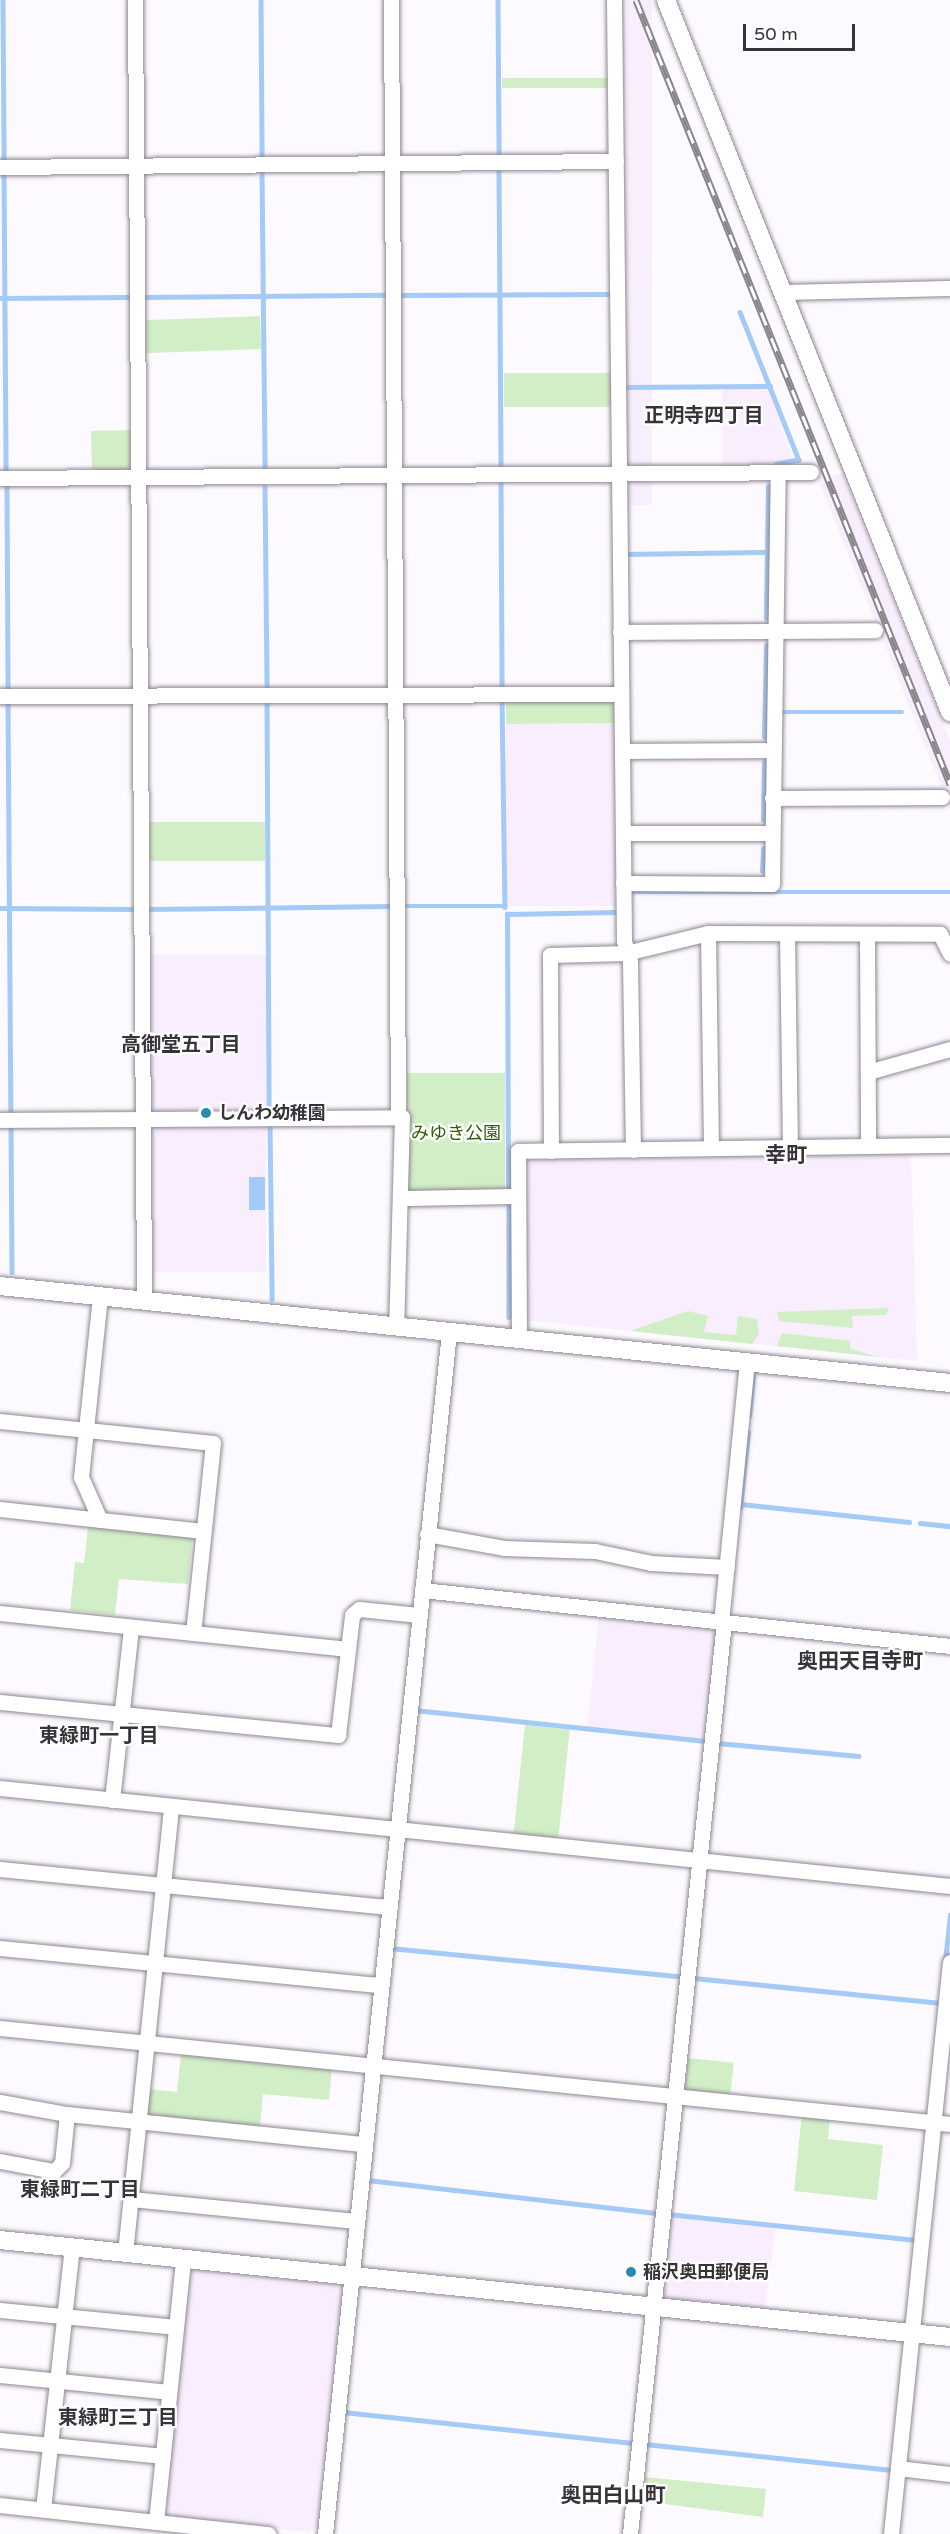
<!DOCTYPE html>
<html>
<head>
<meta charset="utf-8">
<style>
	body { margin:0 }
	#map { position:relative; width:950px; height:2534px; overflow:hidden; background:#fdfaff; font-family:"Varela Round","Noto Sans JP",sans-serif }
	div>[style] { position:absolute }
	[style*='--x'] { left:calc(var(--x)*1px); top:calc(var(--y)*1px); width:calc(var(--w)*1px); rotate:calc(var(--a)*1deg) }
	.built>* { inset:0; background:#f8eefe; transform-origin:0 0 }
	.green>* { inset:0; background:#d2eec6; transform-origin:0 0 }
	.water>* { inset:0; background:#a4caf7; transform-origin:0 0 }
	.stream>* { height:4.5px; margin:-2.25px; padding:0 2.25px; transform-origin:2.25px; border-radius:2.25px; background:#a4caf7 }
	.roads { filter:drop-shadow(0 0 2px #8e8792) drop-shadow(0 0 2px #8e8792) }
	.minor>* { height:15px; margin:-7.5px; padding:0 7.5px; transform-origin:7.5px; border-radius:7.5px; background:#fff }
	.tertiary>* { height:18px; margin:-9px; padding:0 9px; transform-origin:9px; border-radius:9px; background:#fff }
	.rail>* { height:7px; margin-top:-3.5px; transform-origin:0; background:repeating-linear-gradient(90deg,#fff 0 14px,#89868b 0 28px); box-sizing:border-box; border-block:2px solid #89868b }
	.dots>* { width:16px; height:16px; translate:-50% -50%; box-sizing:border-box; border:3px solid #fff; border-radius:50% }
	span { translate:-50% -50%; white-space:nowrap; text-align:center; line-height:1.15; -webkit-text-stroke:4.5px #fff; paint-order:stroke }
	.poi-label { font-size:18px; color:#373439; font-weight:700 }
	.left { translate:0 -50%; text-align:left }
	.park-label { font-size:18px; color:#2c5d03 }
	.neighbourhood-label { font-size:20px; color:#373439; font-weight:700 }
	.quarter-label { font-size:21px; color:#373439; font-weight:700 }
	.scale { position:absolute; left:743px; top:24px; width:112px; height:27px; box-sizing:border-box; border:3px solid #373439; border-top:0; padding-left:8px; font-size:18px; line-height:21px; white-space:nowrap; color:#373439; -webkit-text-stroke:4px #fff; paint-order:stroke }
</style>
</head>
<body>
<div id="map">
	<div class="built">
		<i style="left:627px;top:0;width:25px;height:505px"></i>
		<i style="clip-path:polygon(768px 388px,793px 460px,775px 460px,775px 466px,723px 466px,722px 389px)"></i>
		<i style="clip-path:polygon(843px 474px,950px 741px,950px 808px,817px 476px)"></i>
		<i style="left:615px;top:723px;width:183px;height:109px;rotate:90deg"></i>
		<i style="left:145px;top:955px;width:121px;height:317px"></i>
		<i style="clip-path:polygon(911px 1152px,917px 1361px,526px 1320px,525px 1158px)"></i>
		<i style="left:599px;top:1616px;width:119px;height:111px;rotate:6deg"></i>
		<i style="left:670px;top:2215px;width:106px;height:85px;rotate:7deg"></i>
		<i style="clip-path:polygon(192px 2269px,336px 2284px,343px 2290px,318px 2525px,309px 2532px,164px 2516px,161px 2510px,186px 2272px)"></i>
	</div>
	<div class="green">
		<i style="left:611px;top:78px;width:10px;height:109px;rotate:90deg"></i>
		<i style="left:260px;top:316px;width:33px;height:119px;rotate:88deg"></i>
		<i style="left:504px;top:373px;width:109px;height:34px"></i>
		<i style="clip-path:polygon(134px 430px,134px 467px,128px 472px,92px 472px,91px 431px)"></i>
		<i style="clip-path:polygon(506px 697px,616px 700px,616px 723px,506px 724px)"></i>
		<i style="left:143px;top:822px;width:122px;height:39px"></i>
		<i style="left:407px;top:1073px;width:98px;height:122px"></i>
		<i style="clip-path:polygon(889px 1308px,886px 1315px,852px 1316px,853px 1328px,779px 1321px,777px 1312px)"></i>
		<i style="clip-path:polygon(688px 1311px,708px 1316px,704px 1332px,736px 1335px,738px 1316px,757px 1319px,759px 1334px,752px 1344px,630px 1331px)"></i>
		<i style="clip-path:polygon(782px 1333px,850px 1341px,850px 1349px,879px 1357px,777px 1346px)"></i>
		<i style="clip-path:polygon(88px 1527px,188px 1537px,192px 1540px,188px 1584px,119px 1579px,115px 1615px,70px 1610px,75px 1562px,84px 1563px)"></i>
		<i style="left:525px;top:1725px;width:45px;height:112px;rotate:6deg"></i>
		<i style="clip-path:polygon(181px 2053px,332px 2067px,329px 2100px,263px 2094px,260px 2128px,151px 2118px,146px 2112px,149px 2089px,177px 2092px)"></i>
		<i style="left:688px;top:2058px;width:46px;height:35px;rotate:6deg"></i>
		<i style="clip-path:polygon(802px 2113px,830px 2116px,828px 2139px,883px 2145px,877px 2200px,794px 2191px)"></i>
		<i style="clip-path:polygon(645px 2477px,766px 2489px,763px 2517px,642px 2501px)"></i>
	</div>
	<div class="water">
		<i style="left:249px;top:1177px;width:16px;height:33px"></i>
	</div>
	<div class="stream">
		<i style="--x:3;--y:0;--w:161;--a:89.6"></i>
		<i style="--x:261;--y:0;--w:161;--a:89.6"></i>
		<i style="--x:498;--y:0;--w:159;--a:89.6"></i>
		<i style="--x:499;--y:169;--w:298;--a:89.6"></i>
		<i style="--x:4;--y:170;--w:302;--a:89.6"></i>
		<i style="--x:262;--y:171;--w:299;--a:89.4"></i>
		<i style="--x:397;--y:295;--w:214;--a:-0.3"></i>
		<i style="--x:140;--y:297;--w:248;--a:-0.5"></i>
		<i style="--x:0;--y:298;--w:132;--a:-0.4"></i>
		<i style="--x:740;--y:312;--w:159;--a:68.3"></i>
		<i style="--x:799;--y:460;--w:23;--a:170"></i>
		<i style="--x:622;--y:387;--w:148;--a:-0.4"></i>
		<i style="--x:501;--y:482;--w:207;--a:89.7"></i>
		<i style="--x:7;--y:486;--w:206;--a:89.7"></i>
		<i style="--x:265;--y:487;--w:204;--a:89.4"></i>
		<i style="--x:624;--y:554;--w:143;--a:-0.8"></i>
		<i style="--x:766;--y:618;--w:131;--a:-89.1"></i>
		<i style="--x:502;--y:697;--w:210;--a:89.2"></i>
		<i style="--x:267;--y:699;--w:414;--a:89.7"></i>
		<i style="--x:8;--y:702;--w:413;--a:89.6"></i>
		<i style="--x:780;--y:712;--w:122;--a:0"></i>
		<i style="--x:764;--y:737;--w:91;--a:-88.7"></i>
		<i style="--x:763;--y:820;--w:57;--a:-89"></i>
		<i style="--x:762;--y:871;--w:22;--a:-87"></i>
		<i style="--x:633;--y:892;--w:317;--a:0"></i>
		<i style="--x:401;--y:906;--w:104;--a:0"></i>
		<i style="--x:0;--y:908;--w:135;--a:0.4"></i>
		<i style="--x:146;--y:909;--w:245;--a:-0.7"></i>
		<i style="--x:270;--y:1123;--w:176;--a:89.3"></i>
		<i style="--x:11;--y:1124;--w:148;--a:89.6"></i>
		<i style="--x:508;--y:1189;--w:275;--a:-90.2"></i>
		<i style="--x:507;--y:914;--w:109;--a:-1.1"></i>
		<i style="--x:509;--y:1203;--w:114;--a:90"></i>
		<i style="--x:749;--y:1416;--w:40;--a:-84.3"></i>
		<i style="--x:741;--y:1504;--w:169;--a:6.1"></i>
		<i style="--x:740;--y:1508;--w:76;--a:-84"></i>
		<i style="--x:920;--y:1523;--w:30;--a:6"></i>
		<i style="--x:415;--y:1710;--w:292;--a:6.1"></i>
		<i style="--x:718;--y:1743;--w:141;--a:5.3"></i>
		<i style="--x:390;--y:1948;--w:295;--a:5.6"></i>
		<i style="--x:945;--y:1961;--w:46;--a:-83.8"></i>
		<i style="--x:694;--y:1978;--w:248;--a:5.8"></i>
		<i style="--x:367;--y:2180;--w:293;--a:6.5"></i>
		<i style="--x:668;--y:2214;--w:249;--a:6"></i>
		<i style="--x:343;--y:2412;--w:291;--a:6.1"></i>
		<i style="--x:645;--y:2444;--w:248;--a:6"></i>
	</div>
	<div class="roads">
		<div class="minor">
			<i style="--x:135;--y:0;--w:1301;--a:89.6"></i>
			<i style="--x:391;--y:0;--w:1117;--a:89.64"></i>
			<i style="--x:614;--y:0;--w:941;--a:89.39"></i>
			<i style="--x:624;--y:941;--w:21;--a:73"></i>
			<i style="--x:630;--y:961;--w:189;--a:89.1"></i>
			<i style="--x:0;--y:167;--w:616;--a:-0.56"></i>
			<i style="--x:783;--y:292;--w:167;--a:-1.4"></i>
			<i style="--x:0;--y:478;--w:811;--a:-0.42"></i>
			<i style="--x:620;--y:632;--w:255;--a:-0.4"></i>
			<i style="--x:0;--y:696;--w:621;--a:-0.18"></i>
			<i style="--x:622;--y:751;--w:150;--a:-0.4"></i>
			<i style="--x:772;--y:798;--w:170;--a:-0.3"></i>
			<i style="--x:623;--y:833;--w:148;--a:0"></i>
			<i style="--x:623;--y:883;--w:149;--a:0.4"></i>
			<i style="--x:772;--y:884;--w:411;--a:-89.2"></i>
			<i style="--x:708;--y:933;--w:215;--a:89.2"></i>
			<i style="--x:787;--y:934;--w:213;--a:89.2"></i>
			<i style="--x:867;--y:934;--w:212;--a:89.7"></i>
			<i style="--x:868;--y:1072;--w:85;--a:-15.7"></i>
			<i style="--x:0;--y:1120;--w:402;--a:-0.4"></i>
			<i style="--x:402;--y:1117;--w:209;--a:91.6"></i>
			<i style="--x:551;--y:1151;--w:196;--a:-90.3"></i>
			<i style="--x:550;--y:955;--w:76;--a:-1.5"></i>
			<i style="--x:626;--y:953;--w:84;--a:-13.7"></i>
			<i style="--x:708;--y:933;--w:232;--a:0.2"></i>
			<i style="--x:940;--y:934;--w:22;--a:63"></i>
			<i style="--x:402;--y:1198;--w:116;--a:-1"></i>
			<i style="--x:519;--y:1339;--w:188;--a:-90.3"></i>
			<i style="--x:518;--y:1151;--w:432;--a:-0.8"></i>
			<i style="--x:0;--y:1421;--w:214;--a:5.9"></i>
			<i style="--x:213;--y:1443;--w:191;--a:96"></i>
			<i style="--x:0;--y:1509;--w:204;--a:6.2"></i>
			<i style="--x:100;--y:1520;--w:47;--a:-113.8"></i>
			<i style="--x:81;--y:1477;--w:182;--a:-84"></i>
			<i style="--x:427;--y:1534;--w:78;--a:10.3"></i>
			<i style="--x:504;--y:1548;--w:91;--a:1.9"></i>
			<i style="--x:595;--y:1551;--w:57;--a:12.1"></i>
			<i style="--x:651;--y:1563;--w:76;--a:3"></i>
			<i style="--x:422;--y:1590;--w:531;--a:6.05"></i>
			<i style="--x:0;--y:1613;--w:350;--a:5.9"></i>
			<i style="--x:721;--y:1622;--w:261;--a:-84.3"></i>
			<i style="--x:0;--y:1702;--w:340;--a:5.6"></i>
			<i style="--x:338;--y:1735;--w:121;--a:-83.3"></i>
			<i style="--x:352;--y:1615;--w:9;--a:-41"></i>
			<i style="--x:359;--y:1609;--w:60;--a:5.7"></i>
			<i style="--x:0;--y:1788;--w:955;--a:5.89"></i>
			<i style="--x:112;--y:1800;--w:174;--a:-83.7"></i>
			<i style="--x:0;--y:1869;--w:391;--a:5.6"></i>
			<i style="--x:0;--y:1948;--w:382;--a:5.6"></i>
			<i style="--x:0;--y:2028;--w:955;--a:5.77"></i>
			<i style="--x:0;--y:2102;--w:68;--a:10.2"></i>
			<i style="--x:67;--y:2114;--w:299;--a:5.8"></i>
			<i style="--x:0;--y:2161;--w:55;--a:10.5"></i>
			<i style="--x:54;--y:2171;--w:11;--a:-45"></i>
			<i style="--x:62;--y:2163;--w:49;--a:-84.2"></i>
			<i style="--x:131;--y:2199;--w:226;--a:5.6"></i>
			<i style="--x:125;--y:2253;--w:449;--a:-84.1"></i>
			<i style="--x:0;--y:2310;--w:177;--a:5.5"></i>
			<i style="--x:0;--y:2375;--w:170;--a:5.7"></i>
			<i style="--x:0;--y:2440;--w:164;--a:5.6"></i>
			<i style="--x:898;--y:2468;--w:52;--a:6.6"></i>
			<i style="--x:0;--y:2505;--w:270;--a:6.2"></i>
			<i style="--x:43;--y:2509;--w:263;--a:-83.7"></i>
			<i style="--x:156;--y:2522;--w:264;--a:-84.1"></i>
			<i style="--x:325;--y:2534;--w:1208;--a:-84.11"></i>
			<i style="--x:630;--y:2534;--w:917;--a:-84.12"></i>
			<i style="--x:891;--y:2534;--w:575;--a:-84.11"></i>
		</div>
		<div class="tertiary">
			<i style="--x:666;--y:0;--w:767;--a:68.25"></i>
			<i style="--x:0;--y:1286;--w:955;--a:5.83"></i>
			<i style="--x:0;--y:2240;--w:955;--a:5.83"></i>
		</div>
	</div>
	<div class="rail">
		<i style="--x:636;--y:0;--w:845;--a:68.17"></i>
	</div>
	<div class="dots">
		<i style="left:206px;top:1113px;background:#2789b4"></i>
		<i style="left:631px;top:2272px;background:#2789b4"></i>
	</div>
	<div class="poi-label">
		<span class="left" style="left:218px;top:1113px">しんわ幼稚園</span>
		<span class="left" style="left:643px;top:2272px">稲沢奥田郵便局</span>
	</div>
	<div class="park-label">
		<span style="left:456px;top:1133px">みゆき公園</span>
	</div>
	<div class="neighbourhood-label">
		<span style="left:704px;top:416px">正明寺四丁目</span>
		<span style="left:181px;top:1045px">高御堂五丁目</span>
		<span style="left:99px;top:1736px">東緑町一丁目</span>
		<span style="left:80px;top:2190px">東緑町二丁目</span>
		<span style="left:118px;top:2418px">東緑町三丁目</span>
	</div>
	<div class="quarter-label">
		<span style="left:786px;top:1156px">幸町</span>
		<span style="left:860px;top:1662px">奥田天目寺町</span>
		<span style="left:613px;top:2496px">奥田白山町</span>
	</div>
	<div class="scale">50 m</div>
</div>
</body>
</html>
